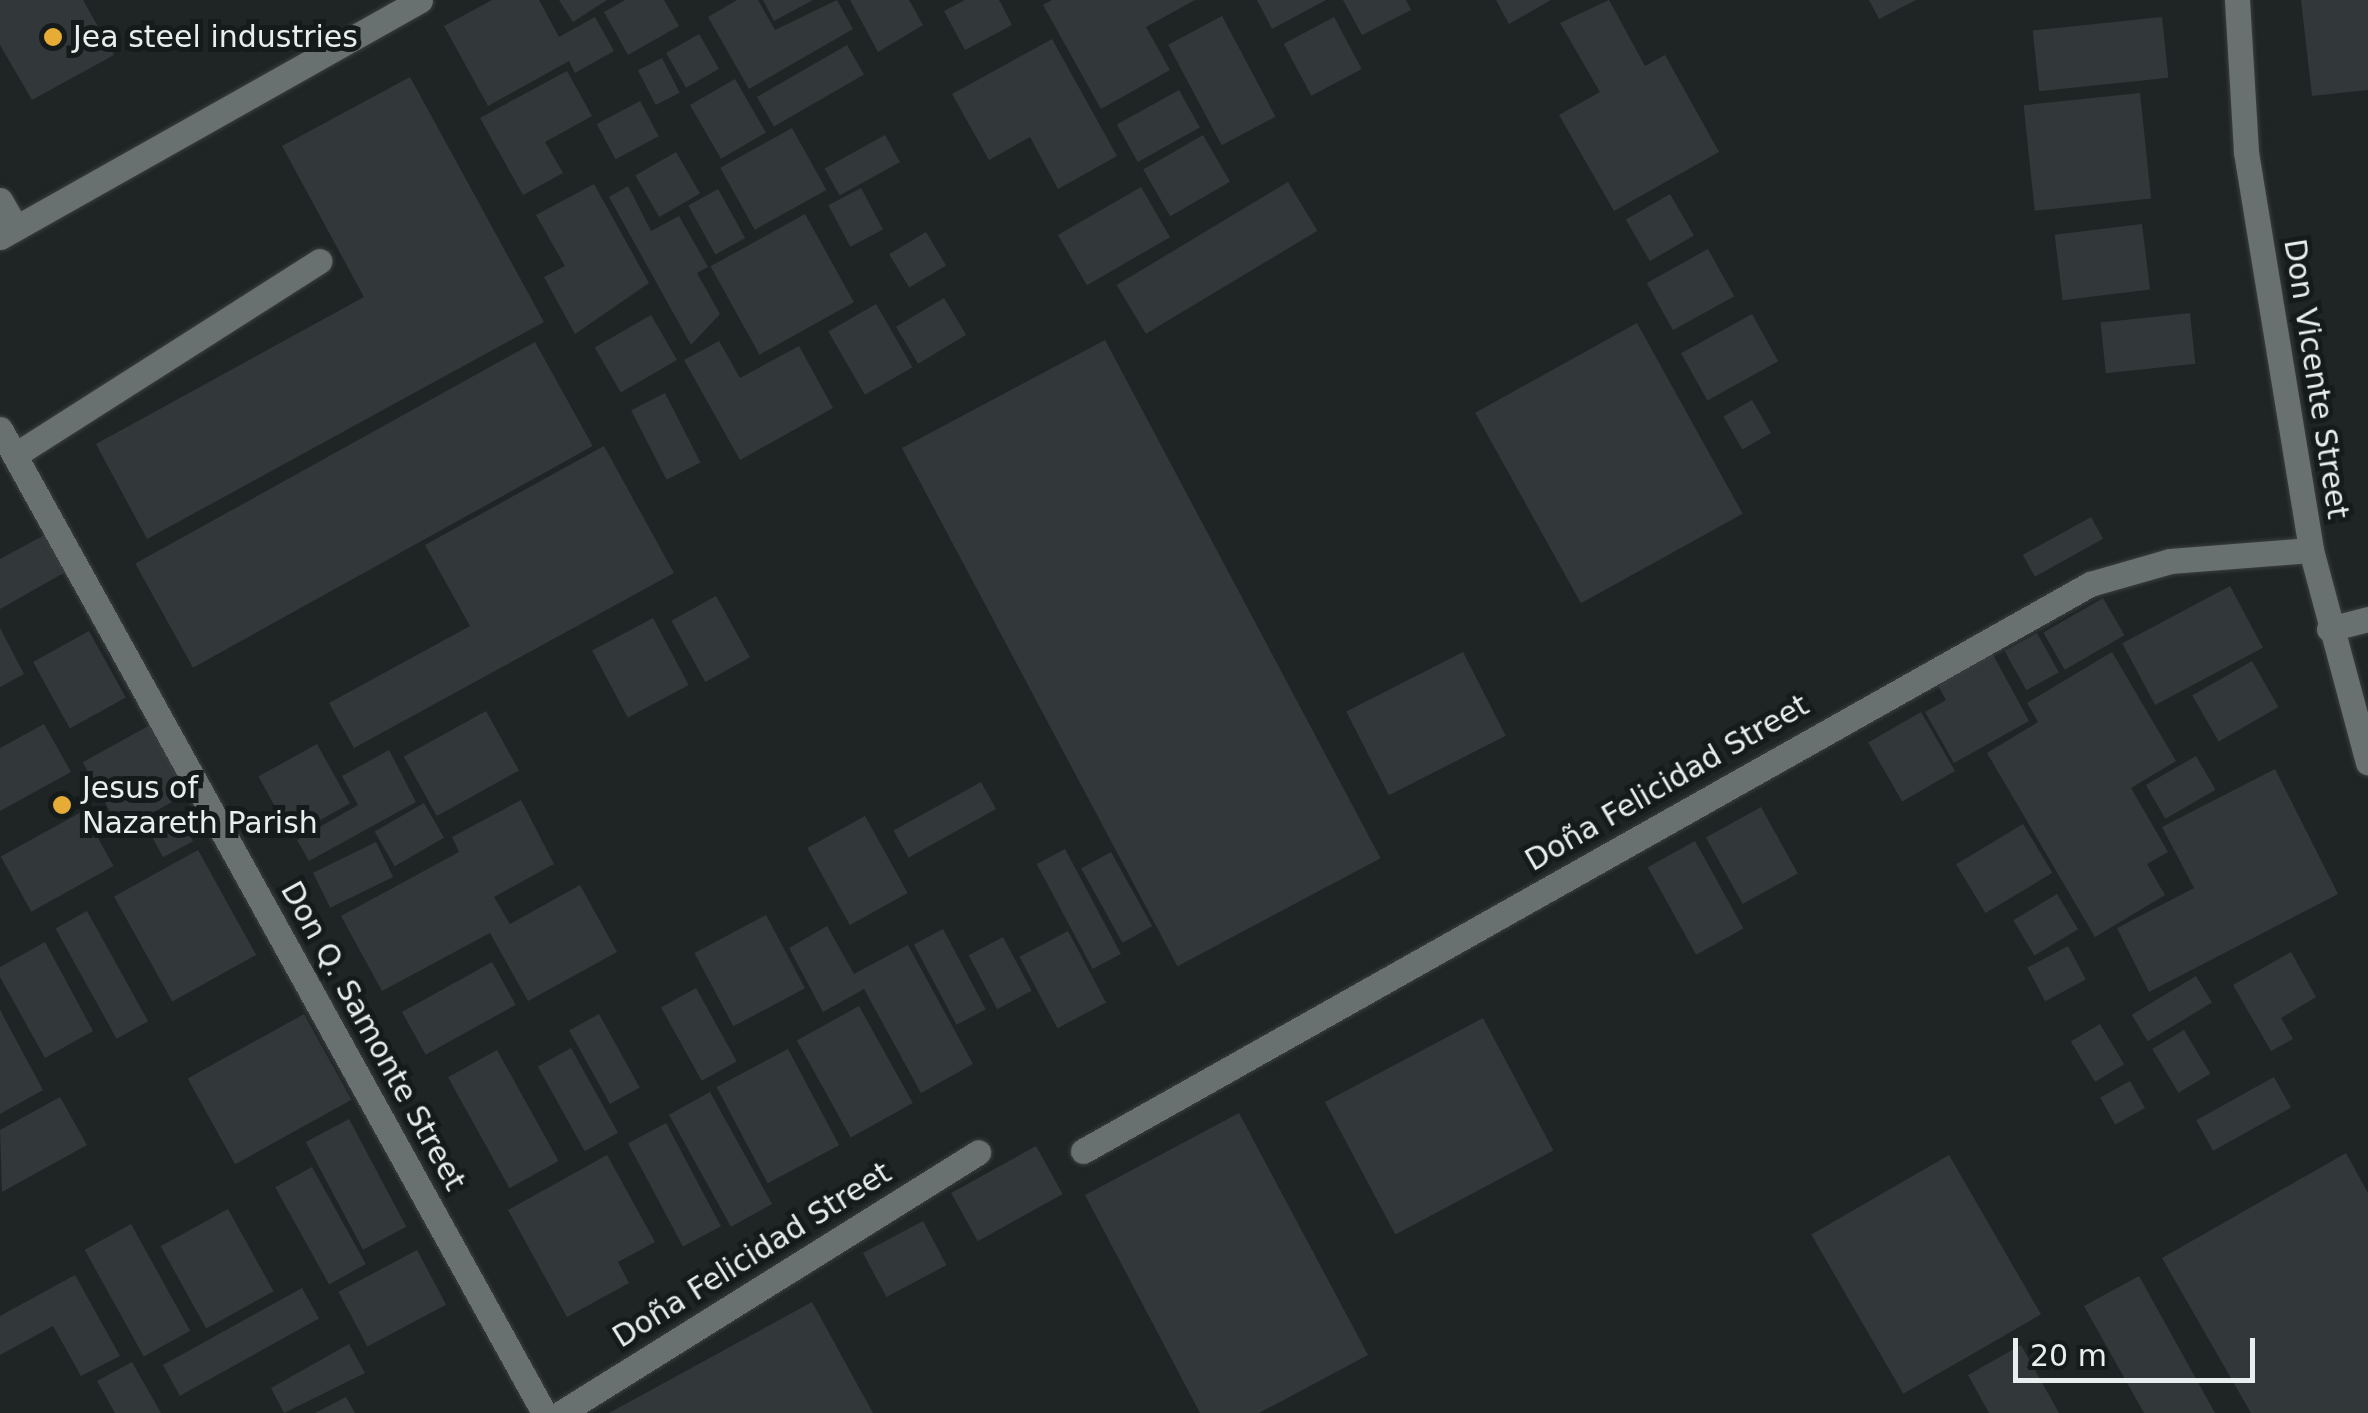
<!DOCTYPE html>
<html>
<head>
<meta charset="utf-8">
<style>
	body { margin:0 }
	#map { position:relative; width:2368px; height:1413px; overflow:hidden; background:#1f2425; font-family:"DejaVu Sans",sans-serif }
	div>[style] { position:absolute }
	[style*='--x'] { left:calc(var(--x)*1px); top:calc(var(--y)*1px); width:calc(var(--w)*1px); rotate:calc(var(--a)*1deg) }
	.building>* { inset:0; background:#323839; transform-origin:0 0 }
	.roads { filter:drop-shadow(0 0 2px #3a3e3f) drop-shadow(0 0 2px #3a3e3f) }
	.minor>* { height:25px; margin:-12.5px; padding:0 12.5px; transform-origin:12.5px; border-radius:12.5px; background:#697070 }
	.dots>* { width:28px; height:28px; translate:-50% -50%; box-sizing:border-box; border:5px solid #151b1b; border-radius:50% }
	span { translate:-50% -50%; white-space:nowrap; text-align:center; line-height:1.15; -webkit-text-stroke:10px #151b1b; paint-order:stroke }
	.poi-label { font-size:30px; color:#e9eded }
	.left { translate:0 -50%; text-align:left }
	.street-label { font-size:30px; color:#e9eded }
	.scale { position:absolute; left:2013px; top:1338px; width:242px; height:45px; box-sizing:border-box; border:5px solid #e9eded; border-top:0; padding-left:12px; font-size:30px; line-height:35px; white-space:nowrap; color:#e9eded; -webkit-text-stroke:8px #151b1b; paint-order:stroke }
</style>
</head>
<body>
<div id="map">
	<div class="building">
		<i style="clip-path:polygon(0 0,83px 0,114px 55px,32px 100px,0 45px)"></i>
		<i style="clip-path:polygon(492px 0,539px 0,559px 37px,595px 17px,614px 51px,575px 73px,569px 61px,488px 106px,444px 26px)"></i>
		<i style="clip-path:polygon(559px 0,607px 0,573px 22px)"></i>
		<i style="clip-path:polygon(625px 0,664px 0,679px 26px,628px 55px,604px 12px)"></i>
		<i style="clip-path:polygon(737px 0,758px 0,775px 30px,837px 0,853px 29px,749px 89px,708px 17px)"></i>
		<i style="clip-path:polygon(763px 0,813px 0,774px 21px)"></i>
		<i style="clip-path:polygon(850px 0,909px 0,923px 25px,878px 52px)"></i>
		<i style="clip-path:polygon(965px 0,999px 0,1012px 25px,965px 50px,944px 11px)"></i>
		<i style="clip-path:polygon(1052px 0,1195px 0,1146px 27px,1170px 70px,1101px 109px,1043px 5px)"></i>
		<i style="clip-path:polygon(1257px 0,1326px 0,1272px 29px)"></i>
		<i style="clip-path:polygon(1343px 0,1406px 0,1411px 10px,1362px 35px)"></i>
		<i style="clip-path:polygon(1496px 0,1551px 0,1509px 24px)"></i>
		<i style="clip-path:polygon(1609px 0,1645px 66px,1665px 55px,1719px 152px,1614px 211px,1559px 115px,1600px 92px,1560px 23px)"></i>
		<i style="clip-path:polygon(1869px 0,1916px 0,1879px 19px)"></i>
		<i style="clip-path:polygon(2301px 0,2368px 0,2368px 90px,2312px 96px)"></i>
		<i style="left:1222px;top:16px;width:114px;height:61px;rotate:62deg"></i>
		<i style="left:1334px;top:17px;width:59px;height:57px;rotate:62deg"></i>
		<i style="left:2162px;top:17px;width:61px;height:130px;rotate:84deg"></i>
		<i style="left:699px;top:34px;width:40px;height:38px;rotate:60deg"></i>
		<i style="clip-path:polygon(1052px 39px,1117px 156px,1058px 189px,1030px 137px,989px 160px,952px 94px)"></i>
		<i style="left:847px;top:45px;width:34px;height:104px;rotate:60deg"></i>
		<i style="left:662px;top:58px;width:39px;height:27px;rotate:63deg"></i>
		<i style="clip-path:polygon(567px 71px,592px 116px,545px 142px,563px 173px,523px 195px,480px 118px)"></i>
		<i style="clip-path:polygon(410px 77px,544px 322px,147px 539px,96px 444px,364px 297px,282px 146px)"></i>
		<i style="left:735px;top:79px;width:62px;height:52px;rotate:60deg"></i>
		<i style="left:1179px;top:90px;width:43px;height:71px;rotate:61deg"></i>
		<i style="left:2140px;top:93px;width:106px;height:117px;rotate:84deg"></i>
		<i style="left:640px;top:101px;width:40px;height:49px;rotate:62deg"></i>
		<i style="left:792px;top:128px;width:71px;height:82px;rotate:61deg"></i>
		<i style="left:885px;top:135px;width:31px;height:69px;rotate:61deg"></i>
		<i style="left:1203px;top:135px;width:54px;height:69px;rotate:60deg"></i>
		<i style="left:676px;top:152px;width:48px;height:47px;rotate:60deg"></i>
		<i style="left:1288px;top:182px;width:57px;height:200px;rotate:59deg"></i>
		<i style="clip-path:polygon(594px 184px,649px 283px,575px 334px,544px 277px,565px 266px,536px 215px)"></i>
		<i style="clip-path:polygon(628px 186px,651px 231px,679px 216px,708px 267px,697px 273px,720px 314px,691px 345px,609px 197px)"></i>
		<i style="left:1141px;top:187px;width:58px;height:96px;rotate:60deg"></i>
		<i style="left:861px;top:188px;width:47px;height:37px;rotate:62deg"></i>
		<i style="left:718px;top:189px;width:56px;height:34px;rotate:61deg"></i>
		<i style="left:1670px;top:194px;width:48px;height:51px;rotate:60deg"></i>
		<i style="left:805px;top:214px;width:101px;height:108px;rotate:61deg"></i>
		<i style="left:2142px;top:224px;width:66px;height:88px;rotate:83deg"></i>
		<i style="left:926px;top:232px;width:39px;height:43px;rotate:59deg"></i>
		<i style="left:1708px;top:249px;width:54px;height:70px;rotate:61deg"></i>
		<i style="left:944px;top:298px;width:43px;height:56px;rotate:59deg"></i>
		<i style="left:876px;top:304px;width:73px;height:55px;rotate:60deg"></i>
		<i style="left:2190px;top:313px;width:51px;height:90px;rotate:84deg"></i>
		<i style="left:1752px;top:314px;width:54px;height:81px;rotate:61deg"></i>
		<i style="left:651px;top:315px;width:52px;height:65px;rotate:60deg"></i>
		<i style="left:1637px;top:323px;width:218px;height:185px;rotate:61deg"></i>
		<i style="left:1105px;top:340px;width:587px;height:230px;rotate:62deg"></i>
		<i style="clip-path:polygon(719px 341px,740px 378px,799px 346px,833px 408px,740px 460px,684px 360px)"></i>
		<i style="left:535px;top:342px;width:119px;height:457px;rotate:61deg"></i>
		<i style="left:665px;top:393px;width:78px;height:38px;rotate:63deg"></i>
		<i style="left:1752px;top:400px;width:38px;height:33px;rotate:60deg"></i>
		<i style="clip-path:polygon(604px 446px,674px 573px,354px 748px,329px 703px,470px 626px,425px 545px)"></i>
		<i style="left:2091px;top:517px;width:25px;height:78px;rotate:61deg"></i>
		<i style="clip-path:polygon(48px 533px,69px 570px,0 609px,0 559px)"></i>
		<i style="left:2230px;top:586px;width:70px;height:122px;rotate:62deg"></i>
		<i style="left:716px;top:596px;width:70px;height:51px;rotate:61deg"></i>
		<i style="left:2103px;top:598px;width:43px;height:69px;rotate:60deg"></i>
		<i style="left:653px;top:618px;width:76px;height:69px;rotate:62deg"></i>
		<i style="clip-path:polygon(0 628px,24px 674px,0 687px)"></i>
		<i style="left:89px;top:631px;width:76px;height:64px;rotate:61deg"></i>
		<i style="left:2037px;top:633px;width:45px;height:37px;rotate:61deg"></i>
		<i style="clip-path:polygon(1991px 651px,2029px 721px,1954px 763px,1925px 712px,1946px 700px,1936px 682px)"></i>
		<i style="left:1463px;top:652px;width:94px;height:131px;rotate:63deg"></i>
		<i style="clip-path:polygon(2112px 652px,2176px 761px,2131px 788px,2168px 852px,2147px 864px,2165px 895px,2095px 937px,1987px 753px,2038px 722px,2027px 703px)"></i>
		<i style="left:2252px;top:661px;width:53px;height:69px;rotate:60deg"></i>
		<i style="left:486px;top:711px;width:68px;height:94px;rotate:61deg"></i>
		<i style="left:1921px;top:712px;width:68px;height:61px;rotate:60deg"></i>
		<i style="clip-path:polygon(44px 724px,71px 772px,0 811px,0 748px)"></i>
		<i style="left:150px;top:725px;width:78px;height:77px;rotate:61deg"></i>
		<i style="left:317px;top:744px;width:68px;height:67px;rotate:61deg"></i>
		<i style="clip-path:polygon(389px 750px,416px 802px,309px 861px,297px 840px,358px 805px,342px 776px)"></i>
		<i style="left:2196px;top:756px;width:39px;height:58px;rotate:60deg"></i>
		<i style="clip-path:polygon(2275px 769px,2338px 894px,2149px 992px,2117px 928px,2194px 888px,2162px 827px)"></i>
		<i style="left:981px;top:782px;width:31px;height:100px;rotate:61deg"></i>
		<i style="clip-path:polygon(521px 800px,554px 864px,494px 897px,510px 924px,580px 885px,617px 952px,528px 1001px,490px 933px,382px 991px,341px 916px,459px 852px,452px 837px)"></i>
		<i style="left:424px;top:803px;width:40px;height:57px;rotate:60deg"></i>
		<i style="left:1761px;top:807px;width:76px;height:63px;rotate:61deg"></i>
		<i style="left:83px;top:811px;width:63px;height:94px;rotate:61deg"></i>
		<i style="left:178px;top:813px;width:32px;height:34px;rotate:62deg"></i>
		<i style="left:865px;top:816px;width:88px;height:66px;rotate:61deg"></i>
		<i style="left:2023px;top:824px;width:57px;height:78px;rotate:59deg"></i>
		<i style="left:1695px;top:841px;width:100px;height:54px;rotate:61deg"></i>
		<i style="left:376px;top:842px;width:39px;height:70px;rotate:64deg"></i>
		<i style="left:1065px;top:849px;width:119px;height:32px;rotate:62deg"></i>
		<i style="left:198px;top:850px;width:120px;height:96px;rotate:61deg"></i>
		<i style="left:1111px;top:852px;width:85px;height:34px;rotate:61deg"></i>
		<i style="left:2057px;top:894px;width:41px;height:51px;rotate:59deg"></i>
		<i style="left:87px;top:911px;width:126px;height:36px;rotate:61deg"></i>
		<i style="left:766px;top:915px;width:83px;height:81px;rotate:62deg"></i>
		<i style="clip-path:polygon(827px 926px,854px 974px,908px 945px,973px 1064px,921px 1093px,864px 989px,823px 1012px,789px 948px)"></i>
		<i style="left:943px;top:929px;width:91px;height:33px;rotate:62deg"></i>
		<i style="left:1068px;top:931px;width:81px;height:55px;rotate:62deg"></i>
		<i style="left:1003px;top:937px;width:61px;height:39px;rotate:62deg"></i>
		<i style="clip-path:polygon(45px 942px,93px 1031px,45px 1058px,0 977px,0 967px)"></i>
		<i style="left:2068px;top:946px;width:38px;height:46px;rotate:62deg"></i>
		<i style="clip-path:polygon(2291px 952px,2316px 997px,2281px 1018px,2293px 1039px,2271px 1051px,2233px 985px)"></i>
		<i style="left:492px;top:962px;width:49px;height:103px;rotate:61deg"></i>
		<i style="left:2196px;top:976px;width:31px;height:75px;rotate:59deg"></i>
		<i style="left:696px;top:988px;width:84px;height:40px;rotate:61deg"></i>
		<i style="left:859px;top:1006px;width:111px;height:71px;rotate:61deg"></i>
		<i style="clip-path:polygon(0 1010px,43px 1090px,0 1114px)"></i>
		<i style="left:304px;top:1014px;width:98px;height:133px;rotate:61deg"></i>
		<i style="left:599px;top:1014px;width:84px;height:34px;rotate:61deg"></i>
		<i style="left:1483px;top:1018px;width:150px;height:179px;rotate:62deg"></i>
		<i style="left:2100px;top:1024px;width:47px;height:34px;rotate:59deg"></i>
		<i style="left:2184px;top:1030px;width:51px;height:37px;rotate:59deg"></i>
		<i style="left:571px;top:1048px;width:97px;height:38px;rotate:61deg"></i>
		<i style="left:788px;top:1049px;width:109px;height:81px;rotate:62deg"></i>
		<i style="left:497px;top:1050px;width:127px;height:56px;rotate:61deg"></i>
		<i style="left:2274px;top:1077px;width:35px;height:89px;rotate:61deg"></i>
		<i style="left:2130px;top:1081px;width:31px;height:34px;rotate:61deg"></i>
		<i style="left:710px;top:1092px;width:128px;height:47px;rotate:61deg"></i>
		<i style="clip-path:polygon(60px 1097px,87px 1145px,2px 1192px,0 1130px)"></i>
		<i style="clip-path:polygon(1239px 1113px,1368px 1355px,1259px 1413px,1200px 1413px,1085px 1195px)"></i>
		<i style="left:349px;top:1119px;width:122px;height:49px;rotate:62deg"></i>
		<i style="left:666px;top:1123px;width:117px;height:43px;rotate:62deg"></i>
		<i style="left:1036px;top:1146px;width:55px;height:97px;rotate:61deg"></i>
		<i style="clip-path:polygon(2346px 1153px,2368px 1193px,2368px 1413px,2251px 1413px,2162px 1258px)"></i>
		<i style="clip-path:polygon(607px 1155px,655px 1242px,618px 1262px,629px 1283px,567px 1317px,508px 1210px)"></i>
		<i style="left:1949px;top:1155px;width:184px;height:159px;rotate:60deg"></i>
		<i style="left:312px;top:1167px;width:111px;height:42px;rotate:61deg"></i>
		<i style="left:228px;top:1209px;width:94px;height:77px;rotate:61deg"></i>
		<i style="left:923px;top:1221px;width:50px;height:68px;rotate:62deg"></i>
		<i style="left:131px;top:1224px;width:122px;height:53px;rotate:61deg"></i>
		<i style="left:417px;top:1250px;width:62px;height:89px;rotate:62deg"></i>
		<i style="clip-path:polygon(75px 1275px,120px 1356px,81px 1376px,53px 1326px,0 1355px,0 1316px)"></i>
		<i style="clip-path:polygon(2139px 1276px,2215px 1413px,2144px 1413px,2084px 1306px)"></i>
		<i style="left:302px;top:1288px;width:35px;height:159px;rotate:61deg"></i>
		<i style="clip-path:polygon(812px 1302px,873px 1413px,609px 1413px)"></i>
		<i style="clip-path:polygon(349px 1344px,365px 1373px,284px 1413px,271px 1388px)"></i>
		<i style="clip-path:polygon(2021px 1345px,2059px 1413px,1989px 1413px,1968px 1375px)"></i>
		<i style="clip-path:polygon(132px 1362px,161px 1413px,115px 1413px,97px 1381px)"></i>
		<i style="clip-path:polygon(346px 1397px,355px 1413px,315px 1413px)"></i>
	</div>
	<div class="roads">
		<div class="minor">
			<i style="--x:2237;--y:0;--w:152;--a:86.6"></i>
			<i style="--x:2246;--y:152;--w:403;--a:80.7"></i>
			<i style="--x:2311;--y:550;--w:220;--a:75"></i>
			<i style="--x:0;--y:200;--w:32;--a:60"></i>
			<i style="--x:0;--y:237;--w:482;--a:-29.4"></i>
			<i style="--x:0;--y:429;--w:1124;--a:61.06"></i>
			<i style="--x:15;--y:455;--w:361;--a:-32.5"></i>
			<i style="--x:2329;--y:629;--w:40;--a:-14.4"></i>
			<i style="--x:1083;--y:1151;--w:1156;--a:-29.38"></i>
			<i style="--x:2090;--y:584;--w:83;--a:-16"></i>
			<i style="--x:2170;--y:561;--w:141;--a:-4.5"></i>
			<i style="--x:561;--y:1413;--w:492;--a:-32"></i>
		</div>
	</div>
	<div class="dots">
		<i style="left:53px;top:37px;background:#e7ac36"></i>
		<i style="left:62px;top:805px;background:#e7ac36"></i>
	</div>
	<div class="poi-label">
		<span class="left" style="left:73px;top:37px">Jea steel industries</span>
		<span class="left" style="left:82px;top:805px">Jesus of<br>Nazareth Parish</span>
	</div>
	<div class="street-label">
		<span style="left:2316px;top:379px;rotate:81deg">Don Vicente Street</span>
		<span style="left:1667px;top:783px;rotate:-30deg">Doña Felicidad Street</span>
		<span style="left:373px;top:1036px;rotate:61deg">Don Q. Samonte Street</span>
		<span style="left:752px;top:1255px;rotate:-32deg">Doña Felicidad Street</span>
	</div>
	<div class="scale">20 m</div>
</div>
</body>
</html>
